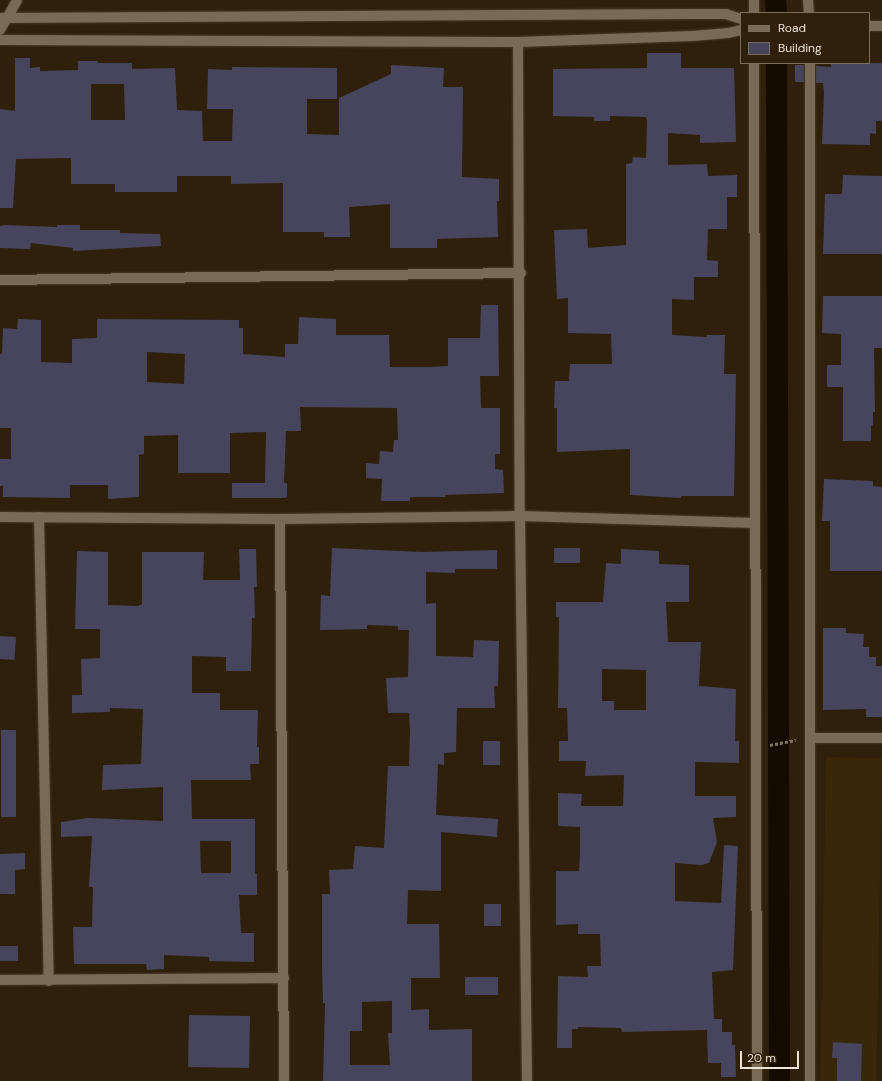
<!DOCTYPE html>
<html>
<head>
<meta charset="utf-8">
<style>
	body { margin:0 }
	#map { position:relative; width:882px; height:1081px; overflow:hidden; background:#2e200b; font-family:"DM Sans",sans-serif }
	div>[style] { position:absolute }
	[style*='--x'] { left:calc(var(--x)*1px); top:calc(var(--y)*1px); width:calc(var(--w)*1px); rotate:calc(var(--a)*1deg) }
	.built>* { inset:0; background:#39270a; transform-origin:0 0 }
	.canal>* { height:21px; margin:-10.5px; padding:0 10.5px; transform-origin:10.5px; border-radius:10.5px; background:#150b00 }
	.building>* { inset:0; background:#47455d; transform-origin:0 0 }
	.path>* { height:2.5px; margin-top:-1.25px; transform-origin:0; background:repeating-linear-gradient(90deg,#7f7361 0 3px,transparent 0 5px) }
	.roads { filter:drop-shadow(0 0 1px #493b27) drop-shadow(0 0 1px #493b27) }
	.minor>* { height:10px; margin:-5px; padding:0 5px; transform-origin:5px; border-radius:5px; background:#796a55 }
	span { translate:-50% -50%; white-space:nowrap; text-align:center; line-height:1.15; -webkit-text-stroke:3.5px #2e200b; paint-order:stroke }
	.legend { position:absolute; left:740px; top:12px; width:130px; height:52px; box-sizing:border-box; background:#2e200b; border:1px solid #7a6e5c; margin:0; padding:5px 7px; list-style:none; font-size:12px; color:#ede3d6 }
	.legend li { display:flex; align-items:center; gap:8px; height:20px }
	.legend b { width:20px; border:1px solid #7a6e5c }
	.scale { position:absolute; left:740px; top:1051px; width:59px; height:18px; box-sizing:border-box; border:2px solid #ede3d6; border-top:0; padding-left:5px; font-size:12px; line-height:14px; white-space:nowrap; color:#ede3d6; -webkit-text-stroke:3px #2e200b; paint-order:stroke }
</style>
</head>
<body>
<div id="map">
	<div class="built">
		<i style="left:826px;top:757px;width:56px;height:324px;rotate:1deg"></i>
	</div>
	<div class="canal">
		<i style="--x:775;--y:0;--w:13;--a:86"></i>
		<i style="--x:776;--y:63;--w:1018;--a:89.83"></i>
	</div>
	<div class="building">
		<i style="clip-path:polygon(647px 53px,681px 53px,681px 68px,734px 68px,736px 142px,700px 143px,700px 135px,668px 133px,668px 165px,707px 164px,708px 176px,737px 175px,737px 197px,727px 197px,727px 229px,708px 229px,707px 260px,718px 261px,718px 277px,694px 277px,694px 300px,672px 299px,672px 335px,707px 337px,707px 335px,725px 335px,724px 374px,736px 374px,734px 496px,681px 496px,681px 498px,630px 495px,630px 449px,557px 452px,557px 408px,554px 408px,555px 381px,569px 381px,570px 364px,612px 364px,611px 334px,568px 333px,568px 298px,557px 299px,554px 230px,587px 229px,588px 248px,626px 245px,626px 164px,632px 163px,633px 157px,646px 158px,647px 121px,646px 117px,610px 116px,610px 121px,594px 121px,594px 117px,553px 116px,553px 69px,647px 68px)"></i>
		<i style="clip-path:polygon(evenodd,15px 58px,30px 58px,30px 68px,40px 67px,40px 71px,78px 70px,78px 61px,98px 61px,98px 63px,132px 63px,132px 69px,175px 68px,177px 110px,202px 111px,203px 141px,232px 141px,233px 109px,207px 109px,208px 69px,232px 70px,232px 67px,337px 68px,337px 99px,307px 99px,307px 134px,339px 135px,339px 98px,391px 74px,391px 65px,444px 68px,443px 87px,463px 87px,462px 177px,499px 179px,499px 201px,497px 201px,498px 237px,437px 239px,437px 248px,390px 248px,390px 204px,349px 207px,350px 237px,324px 237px,324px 232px,283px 232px,283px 183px,231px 184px,231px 176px,177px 176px,177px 192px,115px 192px,115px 184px,71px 184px,71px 158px,16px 159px,13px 208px,0 208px,0 109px,15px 111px,15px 58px,91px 84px,124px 84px,125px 120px,91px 120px,91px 84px)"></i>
		<i style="clip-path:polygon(831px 63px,882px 63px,882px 121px,876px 121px,876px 134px,870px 133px,870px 145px,822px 144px,824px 92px,823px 83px,816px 83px,816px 66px,831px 67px)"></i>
		<i style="left:795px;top:65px;width:9px;height:17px"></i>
		<i style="clip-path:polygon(843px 175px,882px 176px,882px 254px,823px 254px,825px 194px,842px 194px)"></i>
		<i style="clip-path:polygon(4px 225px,57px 227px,57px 225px,80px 225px,80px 230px,120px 230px,120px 233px,160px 234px,161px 246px,73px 251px,73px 248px,31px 243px,30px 249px,0 248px,0 226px)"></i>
		<i style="clip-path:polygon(823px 296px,882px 296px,882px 348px,874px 348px,875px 412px,873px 412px,873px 426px,871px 425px,871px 441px,843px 441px,843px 387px,827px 387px,827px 365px,841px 365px,841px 334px,822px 333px)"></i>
		<i style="clip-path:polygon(evenodd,481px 305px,498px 305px,499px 376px,480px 376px,481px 408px,500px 408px,500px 454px,495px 454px,495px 469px,503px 470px,504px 493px,445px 495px,445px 497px,410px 497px,410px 501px,381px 501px,382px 479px,366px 478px,366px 463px,379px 464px,380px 451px,393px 452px,394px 440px,398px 440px,397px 408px,300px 407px,301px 431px,286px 431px,284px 483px,287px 483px,287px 497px,284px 498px,232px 498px,232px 483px,265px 483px,266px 432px,230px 433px,230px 473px,178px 473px,178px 435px,144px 436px,144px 454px,139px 455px,139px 497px,108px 499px,108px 485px,70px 485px,70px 498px,3px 497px,3px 486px,0 486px,0 459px,11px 459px,11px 428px,0 428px,0 354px,2px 354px,3px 328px,17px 329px,18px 319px,41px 320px,41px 362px,72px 363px,72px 339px,97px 338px,97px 319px,239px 320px,239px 328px,243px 328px,243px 354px,285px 357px,285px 344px,298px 344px,299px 317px,336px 319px,336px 335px,389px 335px,390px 367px,429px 367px,448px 366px,448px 338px,480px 338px,481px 305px,147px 352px,185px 354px,184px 384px,147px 382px,147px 352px)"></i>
		<i style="clip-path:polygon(824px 479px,873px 481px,873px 486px,882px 487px,882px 571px,830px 571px,830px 521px,822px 521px)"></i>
		<i style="clip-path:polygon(evenodd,332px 548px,423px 552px,497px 550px,497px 569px,455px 569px,455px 573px,426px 572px,426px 604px,436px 603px,436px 656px,473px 657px,474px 640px,499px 641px,498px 686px,494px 686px,495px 708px,457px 708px,456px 752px,444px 753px,444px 765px,438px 764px,436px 815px,498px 819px,497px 837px,441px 832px,441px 891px,408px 890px,407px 924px,439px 924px,440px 978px,411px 978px,411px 1010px,429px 1009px,429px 1030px,472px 1029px,472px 1081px,323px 1081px,325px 1003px,323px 1003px,322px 967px,322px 894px,330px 894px,329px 870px,353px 869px,355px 846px,384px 848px,388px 766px,409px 766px,410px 731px,409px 713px,388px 713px,386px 678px,408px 677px,409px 630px,398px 630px,398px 626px,367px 625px,367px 629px,320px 630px,321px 595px,330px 596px,332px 548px,392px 1001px,392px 1033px,388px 1033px,390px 1065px,350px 1065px,350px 1031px,362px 1031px,362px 1002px,392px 1001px)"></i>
		<i style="left:554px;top:548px;width:26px;height:15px"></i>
		<i style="clip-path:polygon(evenodd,239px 549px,256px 549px,257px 587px,254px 587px,255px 618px,252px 618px,251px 671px,226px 671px,226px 657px,192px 656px,192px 693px,220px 693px,220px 710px,258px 710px,257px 747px,259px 747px,259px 764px,250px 764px,251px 780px,191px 780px,192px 819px,255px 819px,255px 874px,257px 874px,257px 895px,239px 895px,241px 933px,254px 933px,254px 962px,209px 961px,209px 957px,164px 955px,164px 969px,147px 970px,146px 964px,74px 964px,73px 927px,92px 927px,93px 887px,89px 887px,92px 836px,61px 837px,61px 822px,88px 818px,163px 821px,163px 787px,102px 790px,103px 765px,141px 764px,143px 709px,110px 708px,110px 712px,72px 713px,72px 695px,82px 695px,81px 659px,100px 658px,100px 629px,75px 629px,77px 551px,108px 552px,108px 605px,138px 606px,142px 604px,142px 552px,204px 552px,203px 580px,240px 580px,239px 549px,200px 841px,231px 841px,231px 873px,201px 873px,200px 841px)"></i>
		<i style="clip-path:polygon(evenodd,621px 549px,659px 551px,659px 564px,689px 565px,689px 602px,666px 602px,668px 642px,701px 642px,699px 686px,736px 689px,735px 741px,739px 741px,739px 763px,695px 762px,695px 796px,736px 796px,736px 817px,713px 818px,717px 842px,709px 863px,702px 865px,675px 863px,675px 901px,721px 903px,724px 845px,738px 846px,733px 970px,712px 972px,714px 1019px,722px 1019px,722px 1032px,732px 1032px,732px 1045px,735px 1045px,736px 1077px,721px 1077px,721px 1063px,708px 1063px,707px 1030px,622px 1032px,621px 1028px,578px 1027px,578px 1029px,572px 1029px,572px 1048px,557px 1048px,558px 976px,588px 977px,587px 966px,601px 966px,600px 934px,578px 934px,578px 924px,556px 925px,556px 871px,579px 871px,580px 854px,580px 827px,558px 826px,558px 793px,582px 794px,581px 806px,623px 806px,624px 775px,585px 776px,586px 761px,559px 761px,559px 741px,568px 741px,567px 708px,558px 708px,559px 617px,556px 617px,556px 602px,603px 602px,606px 563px,621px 564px,621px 549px,602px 669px,646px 670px,646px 710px,614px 710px,614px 701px,602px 701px,602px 669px)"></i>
		<i style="clip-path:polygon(823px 628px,846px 628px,846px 633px,864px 634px,863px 647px,869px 647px,869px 657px,876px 657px,876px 666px,882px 666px,882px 717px,866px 717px,866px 709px,823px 710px)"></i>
		<i style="left:0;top:636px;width:16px;height:23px;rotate:4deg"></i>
		<i style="left:1px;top:730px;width:15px;height:87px"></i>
		<i style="left:483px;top:741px;width:17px;height:24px"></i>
		<i style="clip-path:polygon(25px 853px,25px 869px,15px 870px,15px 894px,0 894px,0 854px)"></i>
		<i style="left:501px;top:904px;width:22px;height:17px;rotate:90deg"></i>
		<i style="left:0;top:946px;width:18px;height:15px"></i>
		<i style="left:498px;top:977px;width:18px;height:33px;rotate:90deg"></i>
		<i style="left:189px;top:1015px;width:61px;height:52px;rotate:1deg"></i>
		<i style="clip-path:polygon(833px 1042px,862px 1044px,861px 1081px,837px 1081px,837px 1058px,832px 1058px)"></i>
	</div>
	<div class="path">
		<i style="--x:770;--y:745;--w:26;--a:-11"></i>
	</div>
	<div class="roads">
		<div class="minor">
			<i style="--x:754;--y:0;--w:13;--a:90"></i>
			<i style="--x:808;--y:0;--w:13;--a:86"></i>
			<i style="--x:0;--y:18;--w:691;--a:-0.33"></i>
			<i style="--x:691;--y:14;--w:35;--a:0"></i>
			<i style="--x:726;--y:14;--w:16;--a:18"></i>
			<i style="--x:869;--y:26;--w:13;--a:0"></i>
			<i style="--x:0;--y:30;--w:34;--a:-60"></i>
			<i style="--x:0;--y:40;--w:518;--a:0.22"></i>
			<i style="--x:518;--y:42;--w:175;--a:-2"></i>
			<i style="--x:693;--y:36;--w:35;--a:-5"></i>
			<i style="--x:728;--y:33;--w:13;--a:-13"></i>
			<i style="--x:518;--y:42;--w:474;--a:89.8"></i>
			<i style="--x:520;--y:516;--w:565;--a:89.29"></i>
			<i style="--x:754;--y:63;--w:1018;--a:89.83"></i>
			<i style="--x:0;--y:280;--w:521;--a:-0.77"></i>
			<i style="--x:0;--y:517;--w:280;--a:0.4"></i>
			<i style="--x:280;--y:519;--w:240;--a:-0.7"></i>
			<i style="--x:520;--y:516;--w:235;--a:1.7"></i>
			<i style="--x:39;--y:517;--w:464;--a:88.8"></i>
			<i style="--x:280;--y:519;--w:562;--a:89.59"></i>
			<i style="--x:810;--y:738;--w:72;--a:0"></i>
			<i style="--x:0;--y:980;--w:284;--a:-0.4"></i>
			<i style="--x:810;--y:1081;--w:1018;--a:-90"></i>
		</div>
	</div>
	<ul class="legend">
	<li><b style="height:5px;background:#796a55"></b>Road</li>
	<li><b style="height:11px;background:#47455d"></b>Building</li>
	</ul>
	<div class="scale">20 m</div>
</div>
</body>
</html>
